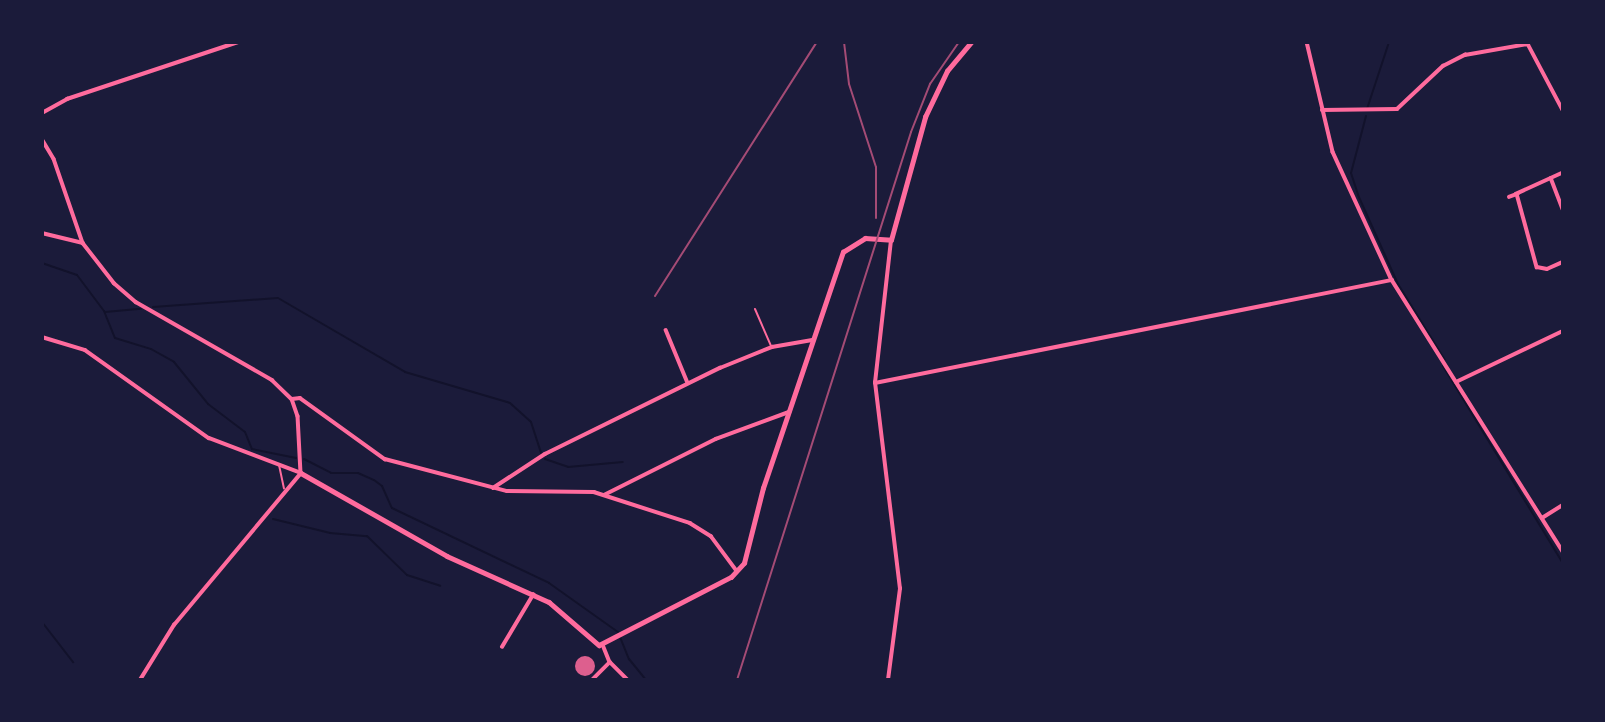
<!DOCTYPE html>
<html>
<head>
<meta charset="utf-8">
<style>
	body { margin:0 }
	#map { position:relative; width:1605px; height:722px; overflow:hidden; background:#1b1b3a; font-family:Overpass,sans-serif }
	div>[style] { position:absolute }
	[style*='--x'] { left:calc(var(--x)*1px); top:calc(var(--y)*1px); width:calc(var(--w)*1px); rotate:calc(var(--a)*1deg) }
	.stream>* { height:2px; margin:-1px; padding:0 1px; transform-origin:1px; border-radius:1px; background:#12122b }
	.building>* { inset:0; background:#dd5f8e }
	.round { border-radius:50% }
	.service>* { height:2px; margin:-1px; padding:0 1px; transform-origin:1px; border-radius:1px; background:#ff6b9d }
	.minor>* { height:3.5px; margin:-1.75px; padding:0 1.75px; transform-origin:1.75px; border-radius:1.75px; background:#ff6b9d }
	.tertiary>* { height:4.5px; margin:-2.25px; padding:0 2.25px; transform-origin:2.25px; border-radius:2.25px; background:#ff6b9d }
	.rail>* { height:2px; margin:-1px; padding:0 1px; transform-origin:1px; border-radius:1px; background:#a44b75 }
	span { translate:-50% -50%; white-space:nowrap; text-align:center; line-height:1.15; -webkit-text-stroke:7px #1b1b3a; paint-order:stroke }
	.frame { position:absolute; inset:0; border:44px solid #1b1b3a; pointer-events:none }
</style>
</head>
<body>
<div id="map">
	<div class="stream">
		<i style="--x:1367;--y:109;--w:71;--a:-71.8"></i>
		<i style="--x:1366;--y:116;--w:59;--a:104.7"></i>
		<i style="--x:1351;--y:173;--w:23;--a:72"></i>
		<i style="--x:1358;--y:195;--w:98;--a:65.8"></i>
		<i style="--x:1398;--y:284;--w:89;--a:58.3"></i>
		<i style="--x:42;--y:263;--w:37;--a:19"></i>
		<i style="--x:77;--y:275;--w:45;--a:53.1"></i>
		<i style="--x:104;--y:311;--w:29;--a:68"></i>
		<i style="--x:115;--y:338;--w:38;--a:17"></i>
		<i style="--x:151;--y:349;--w:26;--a:29"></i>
		<i style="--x:174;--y:362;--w:54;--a:51"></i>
		<i style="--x:208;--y:404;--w:46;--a:37.1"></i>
		<i style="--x:245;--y:432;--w:18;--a:68"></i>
		<i style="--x:252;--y:449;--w:45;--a:11.6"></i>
		<i style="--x:153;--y:307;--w:125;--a:-4.1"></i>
		<i style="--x:278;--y:298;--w:147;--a:30.2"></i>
		<i style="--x:405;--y:372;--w:109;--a:16.4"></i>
		<i style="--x:510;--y:403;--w:28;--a:42"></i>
		<i style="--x:531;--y:422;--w:33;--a:72"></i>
		<i style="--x:105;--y:312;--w:36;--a:-5"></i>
		<i style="--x:1443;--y:366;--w:231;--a:58.7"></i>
		<i style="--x:304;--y:459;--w:30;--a:27"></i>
		<i style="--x:331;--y:473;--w:27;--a:0"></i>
		<i style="--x:358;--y:473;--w:17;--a:24"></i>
		<i style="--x:374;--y:480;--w:10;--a:37"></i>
		<i style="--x:382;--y:486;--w:24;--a:66"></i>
		<i style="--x:392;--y:508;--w:174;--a:25.5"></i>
		<i style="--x:549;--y:583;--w:85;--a:35.4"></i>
		<i style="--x:545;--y:459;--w:24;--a:19"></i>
		<i style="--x:568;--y:467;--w:55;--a:-5.2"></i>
		<i style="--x:273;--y:519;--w:59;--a:13.8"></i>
		<i style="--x:330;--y:533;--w:37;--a:5"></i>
		<i style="--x:367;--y:536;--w:56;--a:44.3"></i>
		<i style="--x:407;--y:575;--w:35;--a:18"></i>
		<i style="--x:42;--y:622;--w:51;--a:52.2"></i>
		<i style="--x:620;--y:637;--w:24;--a:68"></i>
		<i style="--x:629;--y:659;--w:27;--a:51"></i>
	</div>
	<div class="building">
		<i class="round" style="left:575px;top:656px;width:20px;height:20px"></i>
	</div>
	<div class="service">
		<i style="--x:755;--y:309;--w:40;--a:66.6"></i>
		<i style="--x:279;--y:465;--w:24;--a:78"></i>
	</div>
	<div class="minor">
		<i style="--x:1307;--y:42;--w:113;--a:76.7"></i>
		<i style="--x:1333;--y:152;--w:141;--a:65.3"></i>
		<i style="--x:1392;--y:280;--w:321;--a:57.8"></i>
		<i style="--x:1528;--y:44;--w:75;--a:62.1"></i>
		<i style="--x:1322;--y:110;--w:75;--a:-0.8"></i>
		<i style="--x:1397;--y:109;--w:63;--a:-43.1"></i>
		<i style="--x:1443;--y:66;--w:25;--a:-27"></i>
		<i style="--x:1465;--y:55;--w:64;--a:-9.9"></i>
		<i style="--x:42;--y:113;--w:29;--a:-29"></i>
		<i style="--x:67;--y:99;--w:180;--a:-18.4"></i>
		<i style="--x:42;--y:139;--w:23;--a:59"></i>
		<i style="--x:54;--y:159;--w:89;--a:71"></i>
		<i style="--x:83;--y:243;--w:51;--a:52.2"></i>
		<i style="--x:114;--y:283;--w:29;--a:41"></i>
		<i style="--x:136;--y:302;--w:157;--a:29.8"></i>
		<i style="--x:272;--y:380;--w:28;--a:44"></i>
		<i style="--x:292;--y:399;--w:18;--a:71"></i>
		<i style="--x:298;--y:416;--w:57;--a:87"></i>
		<i style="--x:1563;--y:173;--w:51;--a:155.5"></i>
		<i style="--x:1517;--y:194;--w:76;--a:74.7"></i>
		<i style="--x:1537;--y:267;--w:10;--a:11"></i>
		<i style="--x:1547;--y:269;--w:17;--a:-24"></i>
		<i style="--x:1551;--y:178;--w:33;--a:69"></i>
		<i style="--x:1509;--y:197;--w:9;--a:-21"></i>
		<i style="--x:42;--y:233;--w:42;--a:13.7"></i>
		<i style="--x:666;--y:330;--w:57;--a:67.5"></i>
		<i style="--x:42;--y:337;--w:45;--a:16.8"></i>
		<i style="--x:85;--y:350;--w:152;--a:35.4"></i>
		<i style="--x:209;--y:438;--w:98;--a:20.8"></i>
		<i style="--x:1456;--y:382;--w:119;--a:-25.5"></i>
		<i style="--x:875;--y:383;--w:527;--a:-11.27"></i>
		<i style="--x:292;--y:399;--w:8;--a:-7"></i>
		<i style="--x:300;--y:398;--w:105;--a:35.7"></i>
		<i style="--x:385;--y:459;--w:126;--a:14.7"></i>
		<i style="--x:507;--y:491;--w:87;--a:0.7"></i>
		<i style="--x:594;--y:492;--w:101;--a:17.9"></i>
		<i style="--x:690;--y:523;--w:25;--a:32"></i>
		<i style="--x:711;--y:536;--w:44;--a:53.4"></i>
		<i style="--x:493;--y:488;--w:62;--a:-33.2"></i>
		<i style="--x:545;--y:454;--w:195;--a:-26.2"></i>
		<i style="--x:720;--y:368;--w:56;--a:-22"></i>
		<i style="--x:772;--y:347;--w:42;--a:-9.7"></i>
		<i style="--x:604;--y:495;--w:125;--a:-26.6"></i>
		<i style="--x:716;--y:439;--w:78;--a:-20.3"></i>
		<i style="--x:1542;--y:518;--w:25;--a:-32"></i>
		<i style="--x:603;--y:645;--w:18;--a:68"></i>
		<i style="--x:610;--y:662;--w:25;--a:45"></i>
		<i style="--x:502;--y:647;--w:61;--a:-59.2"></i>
		<i style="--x:140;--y:680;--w:65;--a:-58.3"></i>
		<i style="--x:174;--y:625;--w:198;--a:-50.1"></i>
		<i style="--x:592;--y:680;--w:25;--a:-45"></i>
		<i style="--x:888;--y:680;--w:92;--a:-82.5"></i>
		<i style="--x:900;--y:589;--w:208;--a:-96.9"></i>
		<i style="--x:875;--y:383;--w:144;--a:-83.6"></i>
	</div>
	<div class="tertiary">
		<i style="--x:301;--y:473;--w:168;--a:29.6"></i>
		<i style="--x:447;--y:556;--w:112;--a:24.3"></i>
		<i style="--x:549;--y:602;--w:66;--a:40.7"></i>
		<i style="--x:599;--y:645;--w:148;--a:-27.3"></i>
		<i style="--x:731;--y:577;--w:19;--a:-47"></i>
		<i style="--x:744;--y:563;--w:77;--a:-75.8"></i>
		<i style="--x:763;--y:488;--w:249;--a:-71.3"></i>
		<i style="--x:843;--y:252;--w:26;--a:-32"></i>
		<i style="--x:865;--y:238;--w:26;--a:4"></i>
		<i style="--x:891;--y:240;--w:128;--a:-74.5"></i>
		<i style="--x:925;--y:117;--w:51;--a:-64.4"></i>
		<i style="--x:947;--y:71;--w:38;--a:-50"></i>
	</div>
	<div class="rail">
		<i style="--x:844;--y:42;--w:42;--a:83.2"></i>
		<i style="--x:849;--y:84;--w:87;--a:72"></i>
		<i style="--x:876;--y:167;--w:51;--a:90"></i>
		<i style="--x:655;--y:296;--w:301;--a:-57.5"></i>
		<i style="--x:737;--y:680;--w:575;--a:-72.38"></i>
		<i style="--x:911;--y:132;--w:52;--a:-68.4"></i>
		<i style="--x:930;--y:84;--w:51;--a:-55.4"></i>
	</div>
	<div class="frame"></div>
</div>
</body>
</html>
